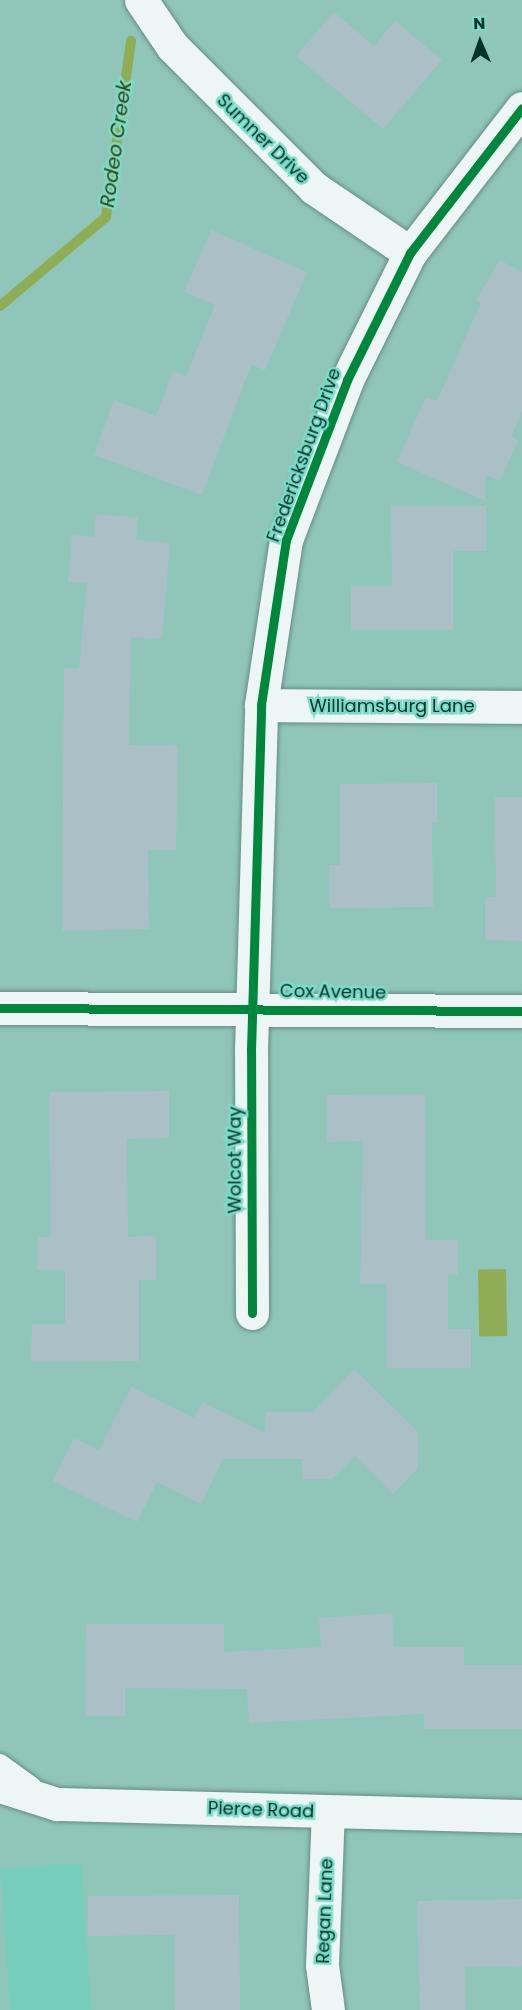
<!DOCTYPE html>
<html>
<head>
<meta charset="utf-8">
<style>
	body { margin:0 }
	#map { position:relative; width:522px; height:2010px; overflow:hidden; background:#90c6ba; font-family:Poppins,sans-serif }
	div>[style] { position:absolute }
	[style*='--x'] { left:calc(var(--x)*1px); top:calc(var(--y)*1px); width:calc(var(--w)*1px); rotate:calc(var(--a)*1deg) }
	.built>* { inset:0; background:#78cebc; transform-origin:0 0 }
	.water>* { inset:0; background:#8fad54; transform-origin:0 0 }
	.stream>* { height:10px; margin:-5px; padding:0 5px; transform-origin:5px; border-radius:5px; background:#8fad54 }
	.building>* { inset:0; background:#aabfc6 }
	.roads { filter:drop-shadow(0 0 2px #668d85) drop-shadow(0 0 2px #668d85) }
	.service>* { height:20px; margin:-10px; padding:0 10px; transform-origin:10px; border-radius:10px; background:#eef6f5 }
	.minor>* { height:33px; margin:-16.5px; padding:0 16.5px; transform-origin:16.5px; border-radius:16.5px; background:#eef6f5 }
	.secondary>* { height:33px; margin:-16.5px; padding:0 16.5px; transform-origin:16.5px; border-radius:16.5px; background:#eef6f5 }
	.cycleway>* { height:9px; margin:-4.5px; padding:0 4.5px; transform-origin:4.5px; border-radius:4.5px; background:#00873e }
	span { translate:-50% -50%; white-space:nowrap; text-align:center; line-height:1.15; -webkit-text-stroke:5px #7adcc7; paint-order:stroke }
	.street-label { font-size:18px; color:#05322a }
	.water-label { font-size:20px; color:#373f0f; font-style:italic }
	.north { position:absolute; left:450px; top:12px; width:60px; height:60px; -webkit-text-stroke:4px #7adcc7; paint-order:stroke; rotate:358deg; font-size:16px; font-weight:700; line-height:24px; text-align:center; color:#05322a }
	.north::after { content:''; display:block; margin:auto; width:21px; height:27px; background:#05322a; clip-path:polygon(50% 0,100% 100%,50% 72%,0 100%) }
</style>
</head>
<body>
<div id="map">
	<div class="built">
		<i style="left:81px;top:1863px;width:147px;height:81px;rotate:86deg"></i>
	</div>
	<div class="water">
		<i style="left:506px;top:1269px;width:67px;height:28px;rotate:89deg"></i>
	</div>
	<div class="stream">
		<i style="--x:0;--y:306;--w:138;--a:-40"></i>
		<i style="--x:106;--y:217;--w:178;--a:-81.9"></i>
	</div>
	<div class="building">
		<i style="clip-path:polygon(334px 12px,374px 46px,395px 21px,442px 60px,383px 129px,296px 56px)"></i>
		<i style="clip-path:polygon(211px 230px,307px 272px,265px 370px,251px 365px,202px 495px,94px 455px,114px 400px,156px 416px,173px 371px,186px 376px,215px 305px,184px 292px)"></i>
		<i style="clip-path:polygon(500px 260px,522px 272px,522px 411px,511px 437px,518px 441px,500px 481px,485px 475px,486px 501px,397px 462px,426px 397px,437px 401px,481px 303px,476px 300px)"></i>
		<i style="clip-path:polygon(391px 506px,486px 506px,486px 551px,453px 551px,453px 630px,351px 630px,351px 586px,392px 586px)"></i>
		<i style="clip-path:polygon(96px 514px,138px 518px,136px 540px,170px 543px,162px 639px,131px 637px,129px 745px,178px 746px,176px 850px,148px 850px,149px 929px,62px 931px,64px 668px,79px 668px,87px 583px,68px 582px,72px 535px,94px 537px)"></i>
		<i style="clip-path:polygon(437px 783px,437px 823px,432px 823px,433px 907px,330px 908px,329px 865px,340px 865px,340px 784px)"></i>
		<i style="clip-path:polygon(495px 797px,522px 797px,522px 941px,485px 940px,485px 897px,496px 897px)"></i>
		<i style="clip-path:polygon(169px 1091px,169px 1138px,127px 1139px,128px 1237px,156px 1236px,156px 1280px,139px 1280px,139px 1361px,31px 1362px,32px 1324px,65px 1324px,65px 1270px,37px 1270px,38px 1237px,51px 1237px,49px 1092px)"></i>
		<i style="clip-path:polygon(425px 1094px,426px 1240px,458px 1240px,458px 1275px,448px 1274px,448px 1329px,471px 1329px,471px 1368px,387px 1368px,386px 1284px,360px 1284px,363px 1141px,327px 1142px,326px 1095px)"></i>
		<i style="clip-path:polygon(354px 1369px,418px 1432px,418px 1468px,393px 1494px,355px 1456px,332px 1479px,302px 1479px,302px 1459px,223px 1459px,201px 1504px,157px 1482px,137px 1522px,53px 1481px,74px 1438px,99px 1450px,131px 1387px,194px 1418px,202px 1402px,266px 1433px,265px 1412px,313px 1412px)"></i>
		<i style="clip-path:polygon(392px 1613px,394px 1647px,464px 1647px,464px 1665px,522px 1665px,522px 1729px,424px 1729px,424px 1714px,249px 1723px,247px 1689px,125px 1688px,125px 1716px,85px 1716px,86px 1624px,224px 1624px,224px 1652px,321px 1647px,319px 1618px)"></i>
		<i style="clip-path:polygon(239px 1895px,240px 2010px,175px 2010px,174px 1935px,88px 1936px,88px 1896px)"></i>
		<i style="clip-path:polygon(522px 1899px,522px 1966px,465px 1967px,466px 2010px,420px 2010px,417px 1901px)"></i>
	</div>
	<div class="roads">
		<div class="service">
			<i style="--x:0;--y:1764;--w:39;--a:36"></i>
		</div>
		<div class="minor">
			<i style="--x:141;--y:0;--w:55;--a:56"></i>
			<i style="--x:172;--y:46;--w:201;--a:45"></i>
			<i style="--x:314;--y:188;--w:116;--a:34.1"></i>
			<i style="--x:261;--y:705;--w:261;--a:0.4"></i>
			<i style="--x:252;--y:1313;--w:263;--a:-90.2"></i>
			<i style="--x:251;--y:1050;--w:345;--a:-88.3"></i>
			<i style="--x:261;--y:705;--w:167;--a:-81.4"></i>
			<i style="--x:286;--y:540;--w:171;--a:-69.1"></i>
			<i style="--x:347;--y:380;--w:142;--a:-63.6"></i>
			<i style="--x:410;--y:253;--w:183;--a:-52.3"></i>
			<i style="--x:3;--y:1787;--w:57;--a:17.5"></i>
			<i style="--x:57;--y:1804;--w:465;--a:1.5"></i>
			<i style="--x:328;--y:2010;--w:45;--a:-97.6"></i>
			<i style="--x:322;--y:1965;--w:153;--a:-87.8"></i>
		</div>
		<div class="secondary">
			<i style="--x:0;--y:1008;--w:522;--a:0.33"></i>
		</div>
	</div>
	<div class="cycleway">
		<i style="--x:0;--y:1008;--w:522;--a:0.33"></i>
		<i style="--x:252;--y:1313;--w:263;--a:-90.2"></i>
		<i style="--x:251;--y:1050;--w:345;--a:-88.3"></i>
		<i style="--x:261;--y:705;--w:167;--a:-81.4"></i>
		<i style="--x:286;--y:540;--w:171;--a:-69.1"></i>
		<i style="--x:347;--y:380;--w:142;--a:-63.6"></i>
		<i style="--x:410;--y:253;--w:183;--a:-52.3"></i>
	</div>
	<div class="street-label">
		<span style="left:263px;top:139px;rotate:44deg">Sumner Drive</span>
		<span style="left:304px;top:455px;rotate:-70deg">Fredericksburg Drive</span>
		<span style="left:392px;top:706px">Williamsburg Lane</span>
		<span style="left:333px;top:992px;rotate:1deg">Cox Avenue</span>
		<span style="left:235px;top:1160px;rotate:-90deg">Wolcot Way</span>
		<span style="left:261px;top:1810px;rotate:2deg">Pierce Road</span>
		<span style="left:325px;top:1911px;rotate:-88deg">Regan Lane</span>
	</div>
	<div class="water-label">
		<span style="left:116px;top:144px;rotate:-82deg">Rodeo Creek</span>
	</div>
	<div class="north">N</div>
</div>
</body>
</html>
